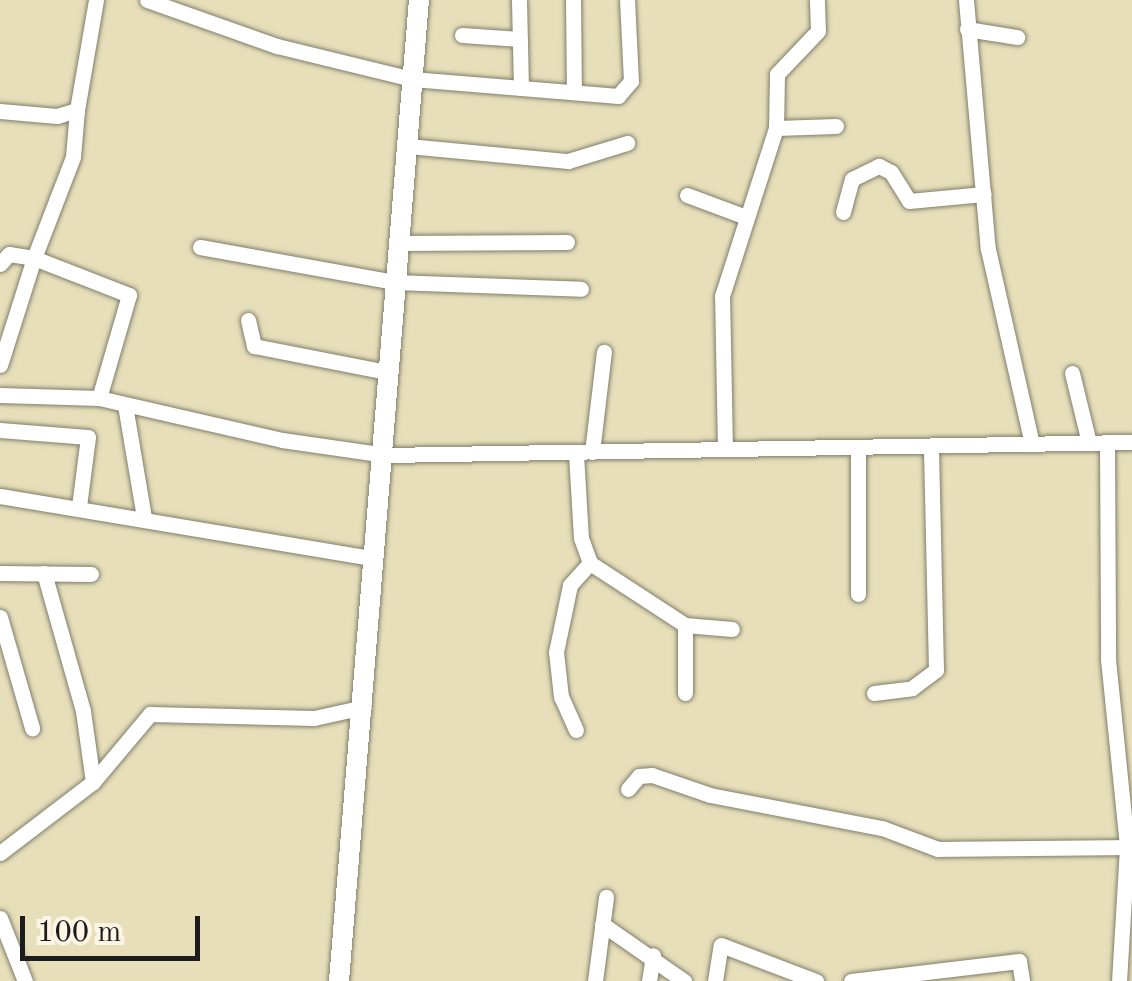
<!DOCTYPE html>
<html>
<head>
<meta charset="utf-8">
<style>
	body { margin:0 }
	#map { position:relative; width:1132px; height:981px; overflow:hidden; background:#e6dfba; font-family:"Old Standard TT",serif }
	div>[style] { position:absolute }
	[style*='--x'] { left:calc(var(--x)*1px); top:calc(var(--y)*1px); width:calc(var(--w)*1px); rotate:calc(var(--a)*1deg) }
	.roads { filter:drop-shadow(0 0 2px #817e6b) drop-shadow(0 0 2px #817e6b) }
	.street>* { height:15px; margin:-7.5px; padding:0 7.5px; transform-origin:7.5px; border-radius:7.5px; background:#fff }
	.secondary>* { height:20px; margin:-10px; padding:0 10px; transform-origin:10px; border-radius:10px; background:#fff }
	span { translate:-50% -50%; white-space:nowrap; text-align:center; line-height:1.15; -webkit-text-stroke:8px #fcf5e5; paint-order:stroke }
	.scale { position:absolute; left:20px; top:916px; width:180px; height:45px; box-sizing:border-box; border:5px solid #1c1c1c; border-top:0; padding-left:12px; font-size:30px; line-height:35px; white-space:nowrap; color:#1c1c1c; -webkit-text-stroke:8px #fcf5e5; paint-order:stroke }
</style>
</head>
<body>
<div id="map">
	<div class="roads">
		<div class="street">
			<i style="--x:147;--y:0;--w:138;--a:19.5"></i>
			<i style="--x:277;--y:46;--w:139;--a:13.7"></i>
			<i style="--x:412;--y:79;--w:207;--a:4.7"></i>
			<i style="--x:618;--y:96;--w:20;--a:-49"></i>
			<i style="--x:631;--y:81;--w:81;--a:-92.8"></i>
			<i style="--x:519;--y:0;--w:88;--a:88.7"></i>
			<i style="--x:573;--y:0;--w:92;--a:89.4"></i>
			<i style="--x:966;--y:0;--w:250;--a:85"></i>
			<i style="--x:988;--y:249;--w:200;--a:77.3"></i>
			<i style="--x:967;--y:29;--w:51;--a:9.1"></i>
			<i style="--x:462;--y:35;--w:58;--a:3.9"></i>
			<i style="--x:77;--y:110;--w:47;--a:94.9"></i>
			<i style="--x:73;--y:157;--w:108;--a:111.1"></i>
			<i style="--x:34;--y:258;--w:102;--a:21.3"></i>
			<i style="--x:129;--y:295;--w:107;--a:106.2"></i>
			<i style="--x:99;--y:398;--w:188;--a:12.9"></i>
			<i style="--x:282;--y:440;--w:105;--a:8.2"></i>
			<i style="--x:386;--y:455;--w:746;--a:-1"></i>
			<i style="--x:0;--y:111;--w:57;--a:5"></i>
			<i style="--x:57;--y:116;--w:21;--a:-17"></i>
			<i style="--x:77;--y:110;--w:112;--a:-80.2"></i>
			<i style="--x:776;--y:128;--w:60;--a:-1.9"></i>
			<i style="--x:408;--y:146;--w:161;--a:5.4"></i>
			<i style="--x:568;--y:161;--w:62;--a:-17"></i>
			<i style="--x:687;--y:195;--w:63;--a:20.4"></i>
			<i style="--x:843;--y:212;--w:34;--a:-75"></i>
			<i style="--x:852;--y:179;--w:30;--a:-26"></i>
			<i style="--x:879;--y:166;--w:13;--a:27"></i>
			<i style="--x:891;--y:172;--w:34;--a:58"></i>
			<i style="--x:909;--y:201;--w:75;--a:-5.3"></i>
			<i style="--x:398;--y:243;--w:169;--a:-0.3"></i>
			<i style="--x:200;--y:247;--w:197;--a:10.2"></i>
			<i style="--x:394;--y:282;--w:187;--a:2.1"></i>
			<i style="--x:0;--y:264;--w:13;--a:-48"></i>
			<i style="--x:9;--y:254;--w:25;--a:9"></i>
			<i style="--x:34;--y:258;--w:112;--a:107.6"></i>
			<i style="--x:248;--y:320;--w:27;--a:77"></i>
			<i style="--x:254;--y:346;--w:136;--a:11.1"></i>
			<i style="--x:1072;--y:373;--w:72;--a:76.3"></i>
			<i style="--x:0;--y:395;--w:99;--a:1.7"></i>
			<i style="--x:125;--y:405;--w:114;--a:80.4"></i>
			<i style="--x:0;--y:430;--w:88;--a:4.5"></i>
			<i style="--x:88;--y:437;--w:70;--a:97.4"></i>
			<i style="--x:1107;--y:443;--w:216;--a:89.7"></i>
			<i style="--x:1108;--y:659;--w:189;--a:84.2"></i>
			<i style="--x:1127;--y:847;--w:134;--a:93.4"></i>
			<i style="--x:858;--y:447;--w:147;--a:90"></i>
			<i style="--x:725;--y:449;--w:153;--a:-91.1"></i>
			<i style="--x:722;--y:296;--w:176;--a:-72.2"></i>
			<i style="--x:776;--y:128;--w:54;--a:-88.9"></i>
			<i style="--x:777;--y:74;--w:59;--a:-46.4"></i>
			<i style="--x:818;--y:31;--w:31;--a:-92"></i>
			<i style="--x:592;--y:452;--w:101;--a:-83.2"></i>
			<i style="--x:576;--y:454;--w:84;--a:86.6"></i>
			<i style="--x:581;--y:538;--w:27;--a:70"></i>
			<i style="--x:590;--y:563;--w:113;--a:33.1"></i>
			<i style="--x:685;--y:625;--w:47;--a:4.9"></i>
			<i style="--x:0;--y:496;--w:380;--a:9.5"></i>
			<i style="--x:0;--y:573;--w:91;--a:0.6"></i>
			<i style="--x:44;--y:573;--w:143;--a:74.2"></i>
			<i style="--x:83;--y:711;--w:72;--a:82"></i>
			<i style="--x:0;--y:617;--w:116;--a:73.9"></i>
			<i style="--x:685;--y:693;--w:68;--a:-90"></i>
			<i style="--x:874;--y:693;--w:38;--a:-7"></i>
			<i style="--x:912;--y:688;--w:30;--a:-37"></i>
			<i style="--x:936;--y:670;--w:224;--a:-91.3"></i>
			<i style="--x:576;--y:730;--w:36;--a:-114"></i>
			<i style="--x:561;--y:697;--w:45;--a:-96.3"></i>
			<i style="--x:556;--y:652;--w:68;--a:-78.2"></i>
			<i style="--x:570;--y:585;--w:30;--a:-48"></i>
			<i style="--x:628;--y:789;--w:17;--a:-50"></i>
			<i style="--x:639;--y:776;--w:13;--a:-4"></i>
			<i style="--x:652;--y:775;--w:61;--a:19"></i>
			<i style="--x:710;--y:795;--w:175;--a:10.9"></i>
			<i style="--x:882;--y:828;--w:60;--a:20.6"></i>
			<i style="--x:938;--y:849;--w:189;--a:-0.6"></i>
			<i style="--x:0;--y:853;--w:117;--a:-37.4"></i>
			<i style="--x:93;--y:782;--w:89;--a:-50"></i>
			<i style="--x:150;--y:714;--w:164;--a:1.4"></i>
			<i style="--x:314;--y:718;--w:51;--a:-12.4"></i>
			<i style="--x:0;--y:918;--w:68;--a:68.4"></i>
			<i style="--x:602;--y:924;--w:100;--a:34.8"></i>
			<i style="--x:595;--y:981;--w:85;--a:-82.5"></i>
			<i style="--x:649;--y:981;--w:26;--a:-81"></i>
			<i style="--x:715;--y:981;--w:36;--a:-81"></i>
			<i style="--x:721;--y:945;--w:102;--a:20.8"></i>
			<i style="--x:851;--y:981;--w:169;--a:-6.8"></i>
			<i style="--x:1019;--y:961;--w:20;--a:81"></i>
		</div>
		<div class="secondary">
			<i style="--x:339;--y:981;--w:984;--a:-85.34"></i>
		</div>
	</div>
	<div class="scale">100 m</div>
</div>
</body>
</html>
